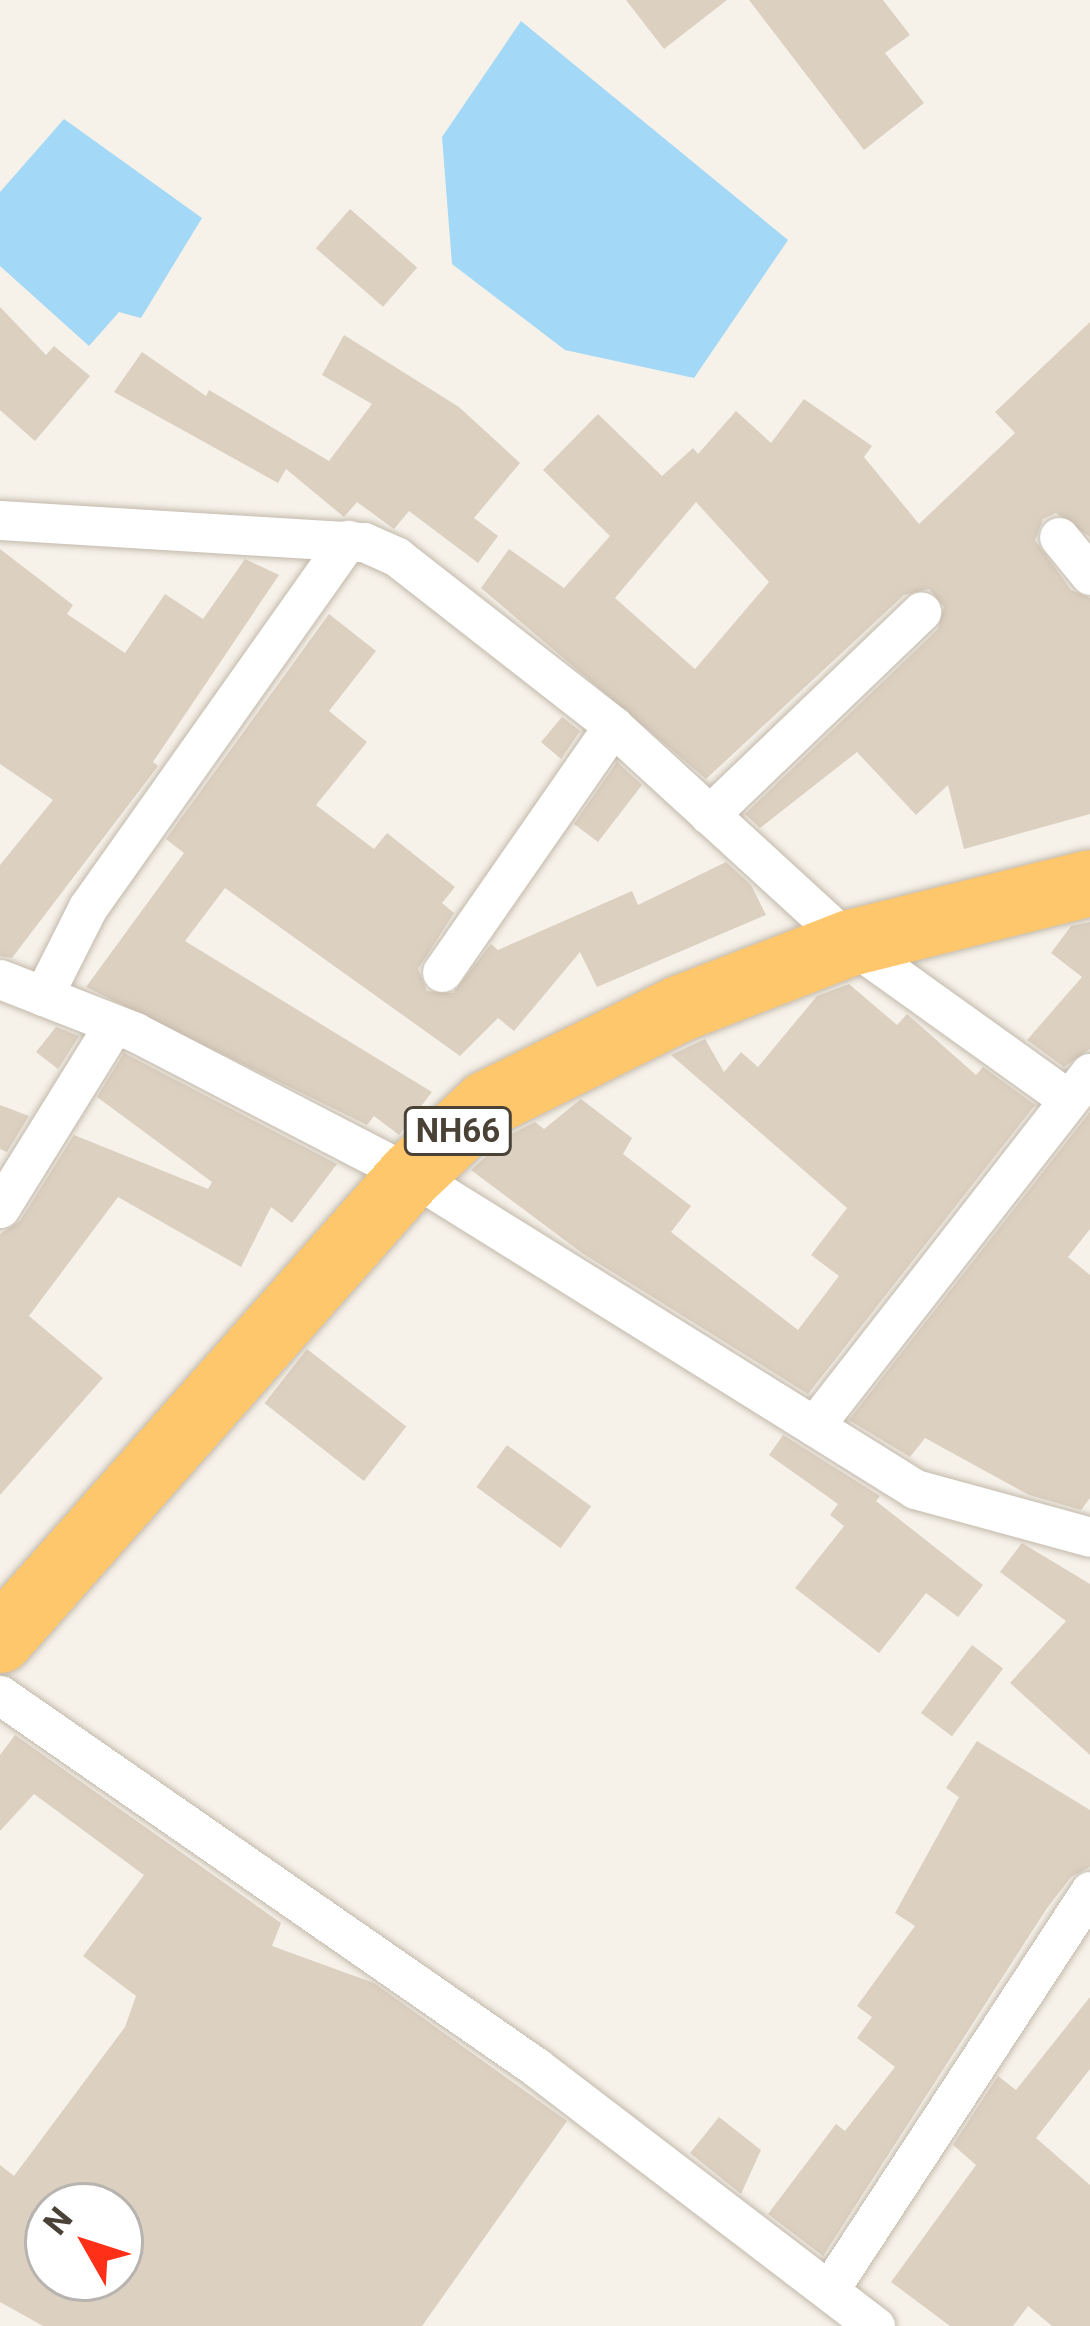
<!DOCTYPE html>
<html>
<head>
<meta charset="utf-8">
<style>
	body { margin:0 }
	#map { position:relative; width:1090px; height:2326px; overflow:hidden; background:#f6f2ea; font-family:Roboto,sans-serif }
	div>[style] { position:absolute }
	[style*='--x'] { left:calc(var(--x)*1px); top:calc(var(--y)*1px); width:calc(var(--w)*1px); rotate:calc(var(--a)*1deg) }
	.water>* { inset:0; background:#a3d8f6 }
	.building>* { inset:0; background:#dcd0c1; transform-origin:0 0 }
	.roads { filter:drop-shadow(0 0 3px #c3b9ab) drop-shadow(0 0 3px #c3b9ab) }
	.street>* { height:39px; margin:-19.5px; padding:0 19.5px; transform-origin:19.5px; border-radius:19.5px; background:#fff }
	.highway>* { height:66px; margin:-33px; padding:0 33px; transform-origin:33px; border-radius:33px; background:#ffc76c }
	span { translate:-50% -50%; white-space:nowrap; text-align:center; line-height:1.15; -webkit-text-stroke:9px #fff; paint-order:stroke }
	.shield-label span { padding:3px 9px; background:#fff; border:3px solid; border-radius:9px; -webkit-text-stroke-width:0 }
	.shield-label { font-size:33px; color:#4b4237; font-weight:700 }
	.north { position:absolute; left:24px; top:2182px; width:120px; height:120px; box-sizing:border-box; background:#fff; border:3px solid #b7b3af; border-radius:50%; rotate:309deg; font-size:33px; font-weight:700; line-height:48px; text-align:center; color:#4b4237 }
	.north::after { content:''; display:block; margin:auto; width:42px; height:54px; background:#ff2f18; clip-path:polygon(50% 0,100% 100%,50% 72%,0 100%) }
</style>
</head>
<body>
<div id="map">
	<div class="water">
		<i style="clip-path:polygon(521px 21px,788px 240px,694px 378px,565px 350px,452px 264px,442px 137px)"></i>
		<i style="clip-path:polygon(64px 119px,202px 218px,141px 318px,119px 312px,89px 346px,0 266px,0 192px)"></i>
	</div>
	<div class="building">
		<i style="clip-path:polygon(626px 0,727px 0,664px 49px)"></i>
		<i style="clip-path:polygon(749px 0,883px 0,910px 35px,885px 53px,924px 103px,864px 150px)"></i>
		<i style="left:350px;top:209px;width:89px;height:52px;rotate:41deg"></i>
		<i style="clip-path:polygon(0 307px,46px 355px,54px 346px,90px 376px,35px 441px,0 410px)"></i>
		<i style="clip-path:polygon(evenodd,1090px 322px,1090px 537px,1056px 513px,1043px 519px,1035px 540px,1071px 590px,1090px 598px,1090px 814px,964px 849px,948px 785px,916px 815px,857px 752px,760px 828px,745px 814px,938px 629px,944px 607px,929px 589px,904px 595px,706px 779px,481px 588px,509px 549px,564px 588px,610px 536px,543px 470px,598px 414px,662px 476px,693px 448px,698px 454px,736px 411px,771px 443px,804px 399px,872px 446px,864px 457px,919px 524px,1015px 433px,995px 412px,1090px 322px,696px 502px,769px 582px,695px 669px,615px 598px,696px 502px)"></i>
		<i style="clip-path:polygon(344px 335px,459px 407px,520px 463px,474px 518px,498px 536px,478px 563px,409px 511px,394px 529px,357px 502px,344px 517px,286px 469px,278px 483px,114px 392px,142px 352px,206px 396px,209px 390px,329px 461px,372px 404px,322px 375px)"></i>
		<i style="clip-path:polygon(0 549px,73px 605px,67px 614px,125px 653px,165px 594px,203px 619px,245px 559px,279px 575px,153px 762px,158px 766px,12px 958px,0 956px,0 865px,53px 800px,0 764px)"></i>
		<i style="clip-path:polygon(329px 614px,376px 651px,329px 711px,367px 742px,316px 805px,374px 849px,387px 833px,455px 887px,442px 903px,454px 913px,418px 969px,427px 991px,453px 993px,491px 944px,498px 950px,632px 891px,638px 905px,726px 862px,751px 885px,766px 915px,597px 987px,580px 952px,514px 1031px,498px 1018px,460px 1056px,225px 888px,185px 941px,432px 1092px,399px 1135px,374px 1116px,367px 1125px,86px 987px,184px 853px,166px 839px)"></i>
		<i style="clip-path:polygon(562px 717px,580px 731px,561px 759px,541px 742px)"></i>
		<i style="clip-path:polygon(617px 762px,642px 785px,598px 842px,574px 824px)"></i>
		<i style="clip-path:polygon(1090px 922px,1090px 1049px,1064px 1067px,1027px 1040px,1082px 977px,1051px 953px,1071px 926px)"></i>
		<i style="clip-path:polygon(849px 984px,897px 1025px,907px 1014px,976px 1075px,983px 1067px,1035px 1105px,808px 1394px,582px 1253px,471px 1170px,509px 1135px,535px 1122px,544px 1129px,581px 1099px,632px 1138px,623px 1154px,691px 1206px,671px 1232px,798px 1330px,839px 1276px,811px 1255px,847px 1208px,671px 1055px,705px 1039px,724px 1072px,741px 1052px,758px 1067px,817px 996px)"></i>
		<i style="clip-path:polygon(56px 1027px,79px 1036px,58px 1069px,36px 1052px)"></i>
		<i style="clip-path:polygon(124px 1053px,337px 1164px,292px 1223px,271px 1207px,241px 1267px,118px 1197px,29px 1316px,103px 1378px,0 1495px,0 1234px,20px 1221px,74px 1135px,208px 1189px,212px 1182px,97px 1097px)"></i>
		<i style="clip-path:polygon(0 1105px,29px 1116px,7px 1152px,0 1149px)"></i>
		<i style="clip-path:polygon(1090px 1112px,1090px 1229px,1068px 1257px,1090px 1275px,1090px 1498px,1081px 1510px,1029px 1495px,925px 1438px,910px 1457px,849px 1420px)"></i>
		<i style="left:307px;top:1349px;width:126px;height:69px;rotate:38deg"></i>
		<i style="clip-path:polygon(783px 1435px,880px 1496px,876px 1501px,983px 1585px,958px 1617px,926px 1593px,879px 1653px,795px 1588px,844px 1526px,830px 1515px,838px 1504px,769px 1455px)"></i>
		<i style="left:507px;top:1445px;width:104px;height:52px;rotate:36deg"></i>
		<i style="clip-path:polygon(1022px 1543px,1090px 1584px,1090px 1755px,1010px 1683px,1066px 1621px,1000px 1572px)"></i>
		<i style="left:972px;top:1645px;width:39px;height:85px;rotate:37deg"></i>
		<i style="clip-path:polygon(evenodd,15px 1735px,281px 1923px,272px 1946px,374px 1983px,567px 2121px,422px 2326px,43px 2326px,0 2302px,0 2165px,14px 2176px,125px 2027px,136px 1996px,83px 1956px,144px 1875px,34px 1794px,0 1831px,0 1755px,15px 1735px,48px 2206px,120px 2206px,120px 2278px,48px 2278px,48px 2206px)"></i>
		<i style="clip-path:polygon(977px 1741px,1090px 1810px,1090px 1867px,1071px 1877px,1047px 1908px,823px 2256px,768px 2214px,836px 2124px,845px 2131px,895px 2067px,857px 2038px,872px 2017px,857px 2006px,915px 1926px,895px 1913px,959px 1797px,946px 1788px)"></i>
		<i style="clip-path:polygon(1090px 1997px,1090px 2069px,1036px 2138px,1090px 2185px,1090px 2326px,1052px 2326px,1028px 2306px,1013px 2326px,950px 2326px,891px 2282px,976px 2165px,953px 2145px,998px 2076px,1016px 2090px)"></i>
		<i style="clip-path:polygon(719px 2117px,761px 2150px,741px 2194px,690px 2153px)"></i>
	</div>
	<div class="roads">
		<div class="street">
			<i style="--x:0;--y:520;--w:365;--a:3.5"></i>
			<i style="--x:364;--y:542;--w:36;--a:24"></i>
			<i style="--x:397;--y:557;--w:274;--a:38"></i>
			<i style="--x:613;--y:726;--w:321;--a:42.5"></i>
			<i style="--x:850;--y:943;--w:268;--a:35.6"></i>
			<i style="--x:1059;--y:537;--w:49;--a:50.8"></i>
			<i style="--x:709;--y:815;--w:294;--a:-43.8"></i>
			<i style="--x:442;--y:972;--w:300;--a:-55.2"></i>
			<i style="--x:0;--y:979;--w:145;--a:21.4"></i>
			<i style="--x:135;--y:1032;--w:311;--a:27.4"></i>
			<i style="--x:411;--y:1175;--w:594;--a:31.92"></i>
			<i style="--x:915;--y:1489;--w:181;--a:15.3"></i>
			<i style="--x:43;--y:996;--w:100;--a:-63.2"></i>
			<i style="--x:88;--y:907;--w:450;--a:-54.7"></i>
			<i style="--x:0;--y:1208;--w:216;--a:-58.2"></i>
			<i style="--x:814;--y:1426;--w:448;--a:-52"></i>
			<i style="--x:0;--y:1695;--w:652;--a:34.76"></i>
			<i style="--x:536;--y:2067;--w:427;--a:37.4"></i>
			<i style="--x:829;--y:2290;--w:477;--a:-56.8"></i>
		</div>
		<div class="highway">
			<i style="--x:0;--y:1640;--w:621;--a:-48.53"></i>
			<i style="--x:411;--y:1175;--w:104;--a:-43.1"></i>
			<i style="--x:487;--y:1104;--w:214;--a:-26.3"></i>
			<i style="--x:679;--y:1009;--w:183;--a:-21.1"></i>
			<i style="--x:850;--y:943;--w:247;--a:-14"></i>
		</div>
	</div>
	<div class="shield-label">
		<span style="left:458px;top:1131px">NH66</span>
	</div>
	<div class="north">N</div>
</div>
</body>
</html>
